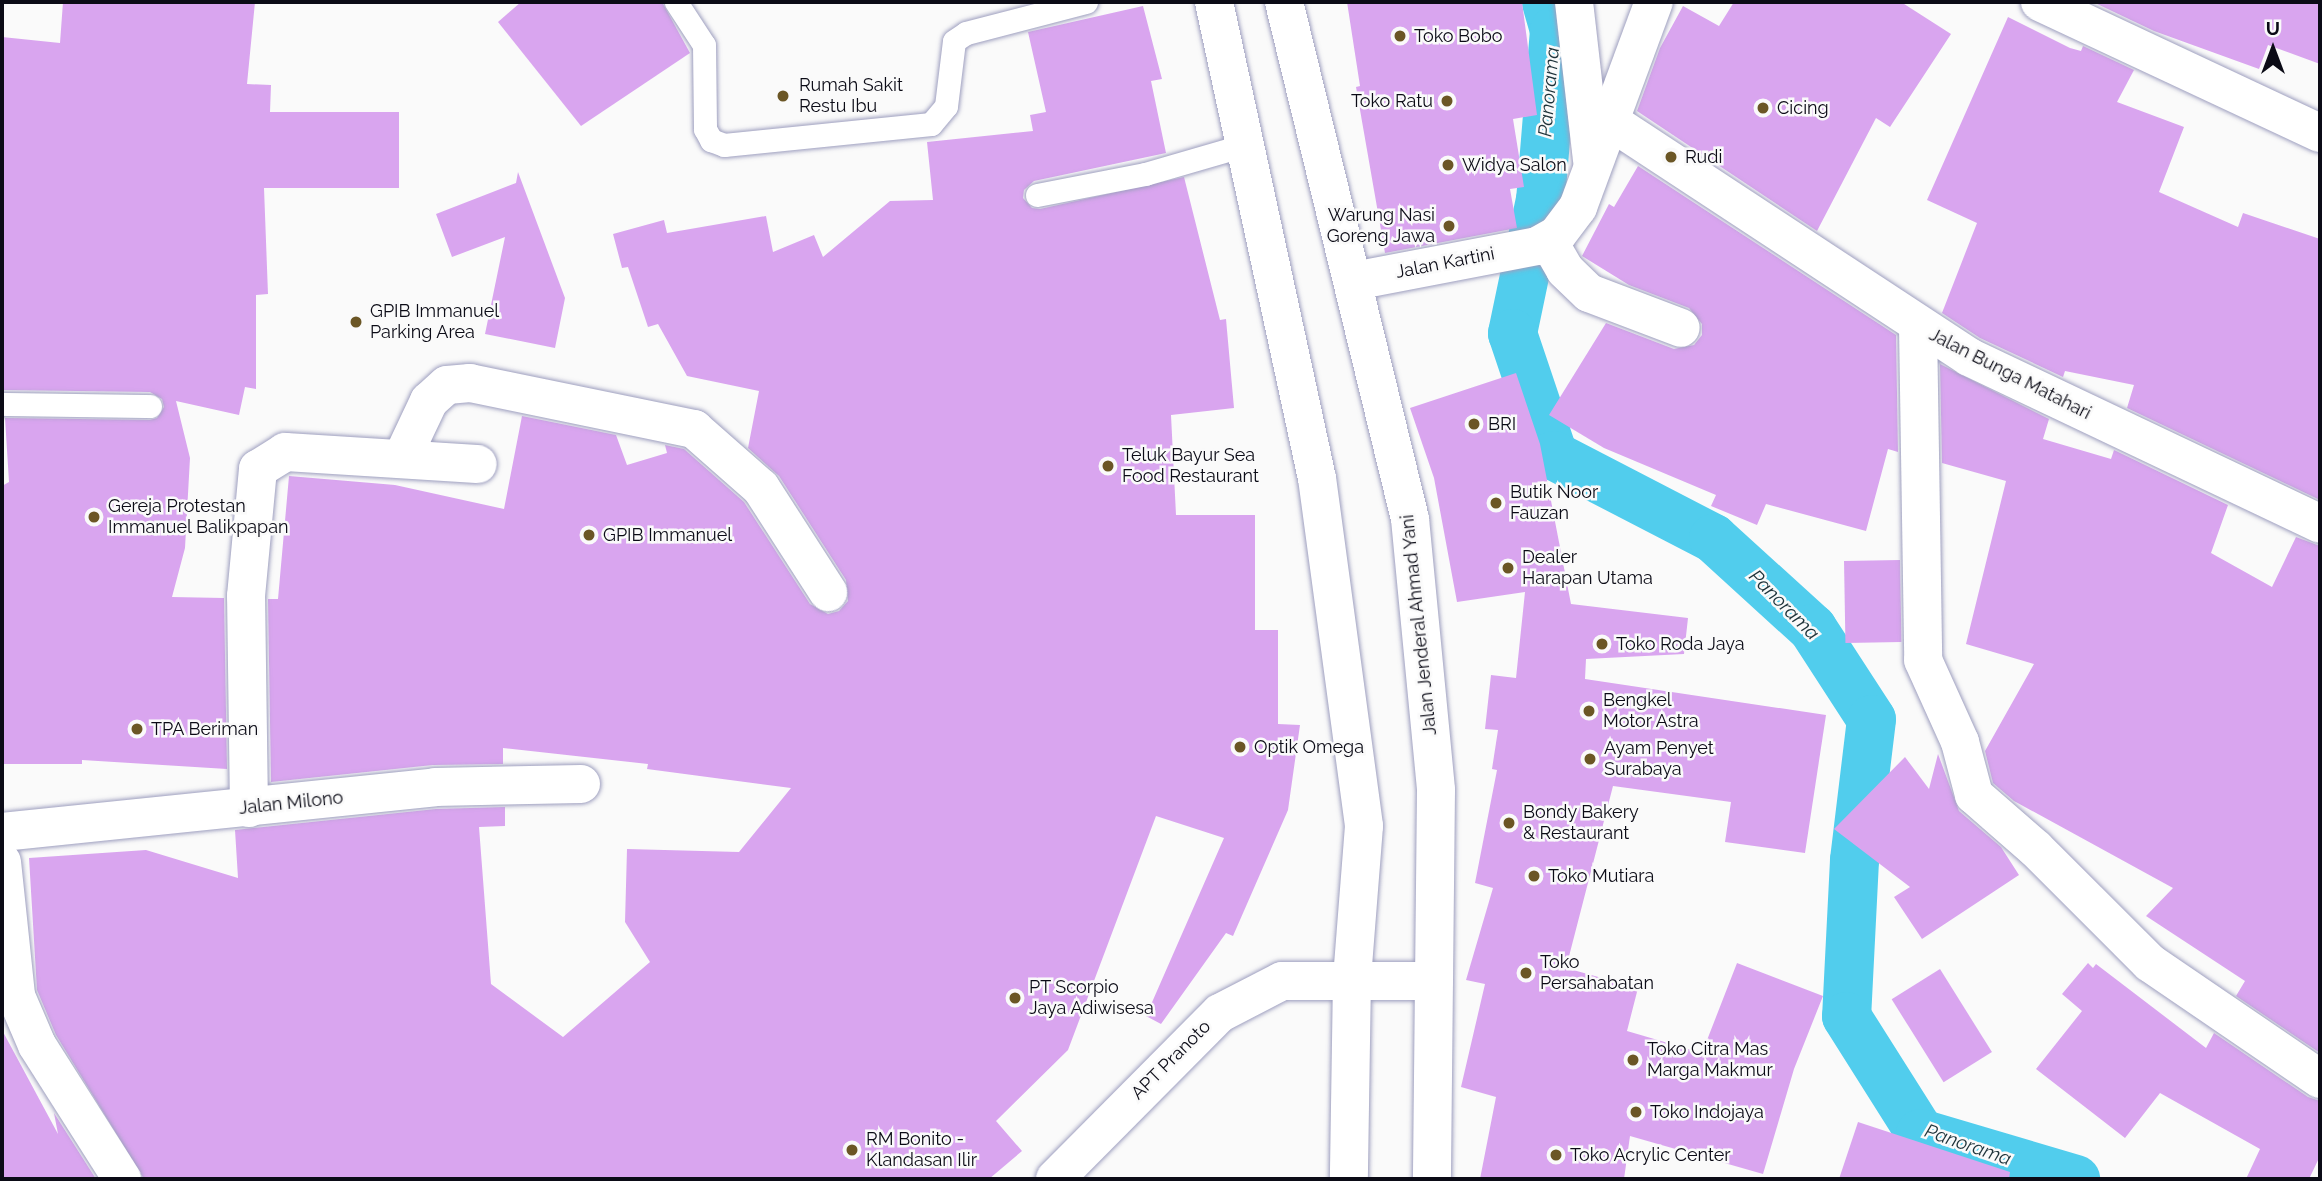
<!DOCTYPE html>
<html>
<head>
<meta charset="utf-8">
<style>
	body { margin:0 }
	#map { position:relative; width:2322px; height:1181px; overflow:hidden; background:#fafafa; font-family:Raleway,sans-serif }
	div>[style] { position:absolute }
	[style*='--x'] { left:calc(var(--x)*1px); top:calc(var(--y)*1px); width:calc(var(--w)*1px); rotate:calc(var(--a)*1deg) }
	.canal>* { height:49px; margin:-24.5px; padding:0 24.5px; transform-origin:24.5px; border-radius:24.5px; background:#51cded }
	.building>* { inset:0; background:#d9a5ef; transform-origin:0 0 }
	.roads { filter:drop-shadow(0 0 2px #9e9fbf) drop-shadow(0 0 2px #9e9fbf) }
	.service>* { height:23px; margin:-11.5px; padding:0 11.5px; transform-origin:11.5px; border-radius:11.5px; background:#fff }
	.minor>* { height:38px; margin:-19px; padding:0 19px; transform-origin:19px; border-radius:19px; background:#fff }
	.secondary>* { height:38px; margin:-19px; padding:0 19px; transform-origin:19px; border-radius:19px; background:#fff }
	.dots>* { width:19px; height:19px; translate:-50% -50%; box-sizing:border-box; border:4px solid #fafafa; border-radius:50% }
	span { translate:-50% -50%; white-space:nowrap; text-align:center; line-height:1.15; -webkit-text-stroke:5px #fafafa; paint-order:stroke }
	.poi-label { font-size:18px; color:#0b0b16 }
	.left { translate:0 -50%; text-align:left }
	.right { translate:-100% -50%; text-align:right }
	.street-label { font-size:18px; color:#0b0b16 }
	.water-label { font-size:19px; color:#1d3239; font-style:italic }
	.frame { position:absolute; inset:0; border:4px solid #0b0b16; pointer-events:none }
	.north { position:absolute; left:2238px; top:14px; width:70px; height:70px; -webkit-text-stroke:5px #fafafa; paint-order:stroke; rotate:0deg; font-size:19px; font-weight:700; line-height:28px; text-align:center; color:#0b0b16 }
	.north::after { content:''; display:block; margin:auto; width:24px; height:32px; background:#0b0b16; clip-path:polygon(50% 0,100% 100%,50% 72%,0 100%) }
</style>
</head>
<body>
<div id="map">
	<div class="canal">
		<i style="--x:1546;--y:2;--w:29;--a:74"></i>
		<i style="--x:1554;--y:30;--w:170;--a:94.7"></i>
		<i style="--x:1540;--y:199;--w:137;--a:101.8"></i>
		<i style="--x:1512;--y:333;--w:129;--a:71.4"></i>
		<i style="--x:1553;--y:455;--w:180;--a:27.4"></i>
		<i style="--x:1713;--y:538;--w:134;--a:42.3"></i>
		<i style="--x:1812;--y:628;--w:108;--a:57"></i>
		<i style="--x:1871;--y:719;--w:142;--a:96.9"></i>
		<i style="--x:1854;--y:860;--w:156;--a:92.9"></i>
		<i style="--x:1846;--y:1016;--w:138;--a:57.7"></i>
		<i style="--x:1920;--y:1133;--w:162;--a:16.5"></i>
	</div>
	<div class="building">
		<i style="clip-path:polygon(63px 2px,255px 2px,247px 84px,271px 85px,270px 112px,399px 112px,399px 188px,264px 188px,268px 294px,256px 295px,256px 389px,245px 387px,239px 415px,176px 401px,190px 458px,185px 548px,172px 597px,224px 598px,227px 769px,82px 760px,82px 764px,2px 764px,2px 486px,9px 482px,5px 418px,150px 420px,157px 418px,164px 407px,162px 399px,150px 392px,3px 390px,2px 37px,60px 43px)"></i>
		<i style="clip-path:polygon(521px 2px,662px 2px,690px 53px,581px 126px,498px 22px)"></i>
		<i style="clip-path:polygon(1347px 2px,1522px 2px,1537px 115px,1513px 119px,1524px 187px,1510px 189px,1517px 228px,1385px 253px,1356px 87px,1360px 86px)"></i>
		<i style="clip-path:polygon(1734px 2px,1901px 2px,1951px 34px,1890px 127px,1876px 118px,1817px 231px,1637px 111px,1660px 48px,1683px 6px,1719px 26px)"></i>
		<i style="clip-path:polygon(2093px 2px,2320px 2px,2320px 64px,2268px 45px,2259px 69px,2154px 31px)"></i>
		<i style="clip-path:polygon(1143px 6px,1162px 79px,1151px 81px,1166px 153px,1034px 181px,1024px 190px,1023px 198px,1032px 208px,1040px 209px,1184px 177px,1220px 320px,1226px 319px,1234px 408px,1171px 415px,1176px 515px,1255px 515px,1255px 630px,1278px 630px,1278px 724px,1300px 725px,1288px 810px,1233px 936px,1226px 933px,1161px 1024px,1146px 1016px,1224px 838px,1156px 816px,1068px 1050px,996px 1121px,1022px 1151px,989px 1179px,144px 1179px,56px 1035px,37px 990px,29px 858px,146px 850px,238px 878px,235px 830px,436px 809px,505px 807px,505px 826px,479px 827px,491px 984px,563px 1037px,650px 962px,625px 922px,627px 849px,739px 852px,791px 788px,647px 769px,648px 764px,503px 748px,503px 764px,433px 765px,271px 782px,268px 599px,278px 599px,289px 476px,395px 485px,504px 509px,522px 416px,616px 435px,627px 465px,667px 453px,665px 445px,684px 449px,744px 502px,810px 604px,828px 614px,839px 611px,848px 601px,846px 580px,779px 476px,748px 448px,759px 391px,687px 376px,658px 324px,648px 327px,628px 267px,622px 268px,613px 234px,664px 220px,667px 233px,766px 216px,773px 252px,814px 235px,823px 257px,890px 201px,933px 200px,927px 142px,1033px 131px,1030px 115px,1046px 112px,1028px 32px)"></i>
		<i style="clip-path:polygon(2008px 17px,2070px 48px,2081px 51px,2083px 46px,2134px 70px,2117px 102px,2184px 127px,2159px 192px,2238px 227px,2243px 213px,2320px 239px,2320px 500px,2127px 408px,2134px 385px,2065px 371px,2063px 377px,1980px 338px,1942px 313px,1977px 223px,1927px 200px)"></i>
		<i style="clip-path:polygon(1638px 166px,1896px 335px,1898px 452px,1888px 449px,1866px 531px,1766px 504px,1757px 525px,1711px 506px,1716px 495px,1604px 448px,1549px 415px,1606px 323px,1674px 349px,1694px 345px,1702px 335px,1702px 324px,1689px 308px,1629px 285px,1582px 256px,1609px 204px,1614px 207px)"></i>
		<i style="clip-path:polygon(518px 172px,565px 298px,555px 348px,485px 334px,505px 237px,452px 257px,436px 214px,516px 183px)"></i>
		<i style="clip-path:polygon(1940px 364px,2049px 419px,2043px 439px,2111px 459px,2114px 450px,2228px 505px,2211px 553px,2272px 587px,2296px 537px,2320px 546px,2320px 1053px,2236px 996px,2245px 981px,2146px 916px,2173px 888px,2014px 801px,1993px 783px,1985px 751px,2034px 664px,1966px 644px,2006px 481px,1942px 463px)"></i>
		<i style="clip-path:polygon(1516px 373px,1540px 444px,1571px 604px,1688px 618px,1684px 654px,1586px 659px,1585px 679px,1826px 715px,1805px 853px,1725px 842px,1731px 802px,1613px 786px,1566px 968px,1638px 988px,1627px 1031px,1702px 1053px,1737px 963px,1823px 996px,1794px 1069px,1763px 1174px,1630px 1136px,1624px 1179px,1480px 1179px,1496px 1097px,1461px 1087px,1485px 984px,1466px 980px,1493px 888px,1475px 883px,1497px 770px,1492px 769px,1498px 730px,1485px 729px,1491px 675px,1516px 678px,1525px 592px,1457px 602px,1434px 478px,1410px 408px)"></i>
		<i style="left:1900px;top:560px;width:82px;height:56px;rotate:89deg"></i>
		<i style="clip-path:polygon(1938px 754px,1959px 811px,2001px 847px,2019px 875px,1922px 939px,1894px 897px,1910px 887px,1834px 829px,1905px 757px,1929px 789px)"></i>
		<i style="clip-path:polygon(2088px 963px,2093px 968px,2096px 964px,2206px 1048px,2214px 1033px,2308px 1097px,2320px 1101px,2320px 1156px,2309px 1179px,2246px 1179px,2260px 1149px,2160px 1093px,2125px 1138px,2036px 1069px,2082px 1011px,2062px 994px)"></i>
		<i style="left:1940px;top:969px;width:98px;height:57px;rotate:58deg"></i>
		<i style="clip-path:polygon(2px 1030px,58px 1134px,54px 1113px,96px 1179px,2px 1179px)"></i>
		<i style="clip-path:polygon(1858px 1122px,2010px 1172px,2009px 1179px,1839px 1179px)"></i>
	</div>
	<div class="roads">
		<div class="service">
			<i style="--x:676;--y:2;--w:51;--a:56.9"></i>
			<i style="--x:704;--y:45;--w:84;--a:89.3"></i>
			<i style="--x:705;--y:129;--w:13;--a:61"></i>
			<i style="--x:711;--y:140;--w:14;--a:21"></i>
			<i style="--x:724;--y:145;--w:208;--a:-5.8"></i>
			<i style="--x:931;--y:124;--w:23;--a:-50"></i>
			<i style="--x:946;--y:106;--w:65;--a:-83"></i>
			<i style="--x:954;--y:41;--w:14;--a:-34"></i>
			<i style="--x:966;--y:33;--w:124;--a:-14.5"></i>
			<i style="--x:1037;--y:195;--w:110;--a:-11"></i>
			<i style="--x:1145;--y:174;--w:104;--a:-16.2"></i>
			<i style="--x:2;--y:404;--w:148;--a:0.8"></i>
		</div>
		<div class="minor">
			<i style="--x:1574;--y:2;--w:159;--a:83.5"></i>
			<i style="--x:2040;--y:2;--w:309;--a:25.1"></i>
			<i style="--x:1613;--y:123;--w:426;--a:33.3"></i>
			<i style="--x:1969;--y:357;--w:389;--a:25.4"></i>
			<i style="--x:1549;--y:242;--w:32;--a:60"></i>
			<i style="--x:1565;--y:270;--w:33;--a:44"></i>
			<i style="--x:1589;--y:293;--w:98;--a:20.8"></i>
			<i style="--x:1354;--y:281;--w:186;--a:-10.8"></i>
			<i style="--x:1537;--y:246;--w:23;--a:-29"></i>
			<i style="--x:1557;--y:235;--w:35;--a:-53"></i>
			<i style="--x:1578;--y:207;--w:219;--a:-69.7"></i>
			<i style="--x:1918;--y:326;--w:334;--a:89.1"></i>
			<i style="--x:1923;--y:660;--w:90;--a:65.7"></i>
			<i style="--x:1960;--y:742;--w:55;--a:75.2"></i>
			<i style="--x:1974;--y:795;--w:82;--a:41.1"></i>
			<i style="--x:2036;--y:849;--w:161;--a:45"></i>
			<i style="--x:2150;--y:963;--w:206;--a:34.3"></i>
			<i style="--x:403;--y:456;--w:61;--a:-64.7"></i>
			<i style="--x:429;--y:401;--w:24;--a:-42"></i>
			<i style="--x:447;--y:385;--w:23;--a:-5"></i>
			<i style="--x:470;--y:383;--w:229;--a:11.6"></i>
			<i style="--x:694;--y:429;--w:89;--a:41.4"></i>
			<i style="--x:761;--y:488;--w:124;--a:57.2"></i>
			<i style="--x:249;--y:808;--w:212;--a:-90.8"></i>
			<i style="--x:246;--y:596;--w:128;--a:-84.6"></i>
			<i style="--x:258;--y:469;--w:32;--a:-32"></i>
			<i style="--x:285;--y:452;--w:193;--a:3.6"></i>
			<i style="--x:2;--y:832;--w:435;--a:-5.9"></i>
			<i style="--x:435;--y:787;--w:146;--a:-1.2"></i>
			<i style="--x:2;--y:862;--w:135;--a:84"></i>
			<i style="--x:16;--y:996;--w:53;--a:66.8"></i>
			<i style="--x:37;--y:1045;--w:159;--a:57.6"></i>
			<i style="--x:1055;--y:1179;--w:234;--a:-45.2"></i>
			<i style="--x:1220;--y:1013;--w:70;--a:-27.3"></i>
			<i style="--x:1282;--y:981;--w:152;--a:0"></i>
		</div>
		<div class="secondary">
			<i style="--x:1214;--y:2;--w:487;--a:77.8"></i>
			<i style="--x:1317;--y:478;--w:351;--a:82.3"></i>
			<i style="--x:1364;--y:826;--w:152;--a:94.5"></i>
			<i style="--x:1352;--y:978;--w:201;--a:90.9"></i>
			<i style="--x:1284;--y:2;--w:532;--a:76.3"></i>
			<i style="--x:1410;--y:519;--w:272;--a:84.5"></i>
			<i style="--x:1436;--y:790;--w:389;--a:90.6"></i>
		</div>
	</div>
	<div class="dots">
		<i style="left:1400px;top:36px;background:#6b5625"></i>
		<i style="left:783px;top:96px;background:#6b5625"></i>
		<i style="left:1447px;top:101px;background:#6b5625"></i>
		<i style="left:1763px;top:108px;background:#6b5625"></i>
		<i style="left:1671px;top:157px;background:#6b5625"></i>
		<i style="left:1448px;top:165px;background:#6b5625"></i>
		<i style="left:1449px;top:226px;background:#6b5625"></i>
		<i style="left:356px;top:322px;background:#6b5625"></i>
		<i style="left:1474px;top:424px;background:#6b5625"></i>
		<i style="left:1108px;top:466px;background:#6b5625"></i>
		<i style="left:1496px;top:503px;background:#6b5625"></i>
		<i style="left:94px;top:517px;background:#6b5625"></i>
		<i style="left:589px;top:535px;background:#6b5625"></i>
		<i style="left:1508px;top:568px;background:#6b5625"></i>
		<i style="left:1602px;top:644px;background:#6b5625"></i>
		<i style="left:1589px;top:711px;background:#6b5625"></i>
		<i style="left:137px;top:729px;background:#6b5625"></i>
		<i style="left:1240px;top:747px;background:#6b5625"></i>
		<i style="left:1590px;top:759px;background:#6b5625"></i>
		<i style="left:1509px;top:823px;background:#6b5625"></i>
		<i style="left:1534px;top:876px;background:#6b5625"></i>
		<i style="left:1526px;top:973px;background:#6b5625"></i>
		<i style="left:1015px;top:998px;background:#6b5625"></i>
		<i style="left:1633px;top:1060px;background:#6b5625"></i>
		<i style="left:1636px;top:1112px;background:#6b5625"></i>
		<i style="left:852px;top:1150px;background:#6b5625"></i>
		<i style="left:1556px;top:1155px;background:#6b5625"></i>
	</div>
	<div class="poi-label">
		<span class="left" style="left:1414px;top:36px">Toko Bobo</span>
		<span class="left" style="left:799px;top:96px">Rumah Sakit<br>Restu Ibu</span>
		<span class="right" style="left:1433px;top:101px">Toko Ratu</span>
		<span class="left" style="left:1777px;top:108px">Cicing</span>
		<span class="left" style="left:1685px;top:157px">Rudi</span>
		<span class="left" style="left:1462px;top:165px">Widya Salon</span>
		<span class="right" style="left:1435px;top:226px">Warung Nasi<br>Goreng Jawa</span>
		<span class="left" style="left:370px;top:322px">GPIB Immanuel<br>Parking Area</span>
		<span class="left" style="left:1488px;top:424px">BRI</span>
		<span class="left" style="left:1122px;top:466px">Teluk Bayur Sea<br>Food Restaurant</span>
		<span class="left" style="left:1510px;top:503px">Butik Noor<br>Fauzan</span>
		<span class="left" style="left:108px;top:517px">Gereja Protestan<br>Immanuel Balikpapan</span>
		<span class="left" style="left:603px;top:535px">GPIB Immanuel</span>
		<span class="left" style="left:1522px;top:568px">Dealer<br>Harapan Utama</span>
		<span class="left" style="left:1616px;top:644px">Toko Roda Jaya</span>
		<span class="left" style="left:1603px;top:711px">Bengkel<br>Motor Astra</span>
		<span class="left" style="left:151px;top:729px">TPA Beriman</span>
		<span class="left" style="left:1254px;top:747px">Optik Omega</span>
		<span class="left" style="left:1604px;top:759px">Ayam Penyet<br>Surabaya</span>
		<span class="left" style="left:1523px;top:823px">Bondy Bakery<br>&amp; Restaurant</span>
		<span class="left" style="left:1548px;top:876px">Toko Mutiara</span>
		<span class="left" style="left:1540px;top:973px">Toko<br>Persahabatan</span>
		<span class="left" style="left:1029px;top:998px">PT Scorpio<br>Jaya Adiwisesa</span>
		<span class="left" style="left:1647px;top:1060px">Toko Citra Mas<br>Marga Makmur</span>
		<span class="left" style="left:1650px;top:1112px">Toko Indojaya</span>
		<span class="left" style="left:866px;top:1150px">RM Bonito -<br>Klandasan Ilir</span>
		<span class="left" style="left:1570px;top:1155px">Toko Acrylic Center</span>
	</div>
	<div class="street-label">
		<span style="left:1445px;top:263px;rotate:-11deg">Jalan Kartini</span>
		<span style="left:2010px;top:374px;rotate:27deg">Jalan Bunga Matahari</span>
		<span style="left:1419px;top:625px;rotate:-96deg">Jalan Jenderal Ahmad Yani</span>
		<span style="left:291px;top:803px;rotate:-6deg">Jalan Milono</span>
		<span style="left:1171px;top:1060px;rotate:-45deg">APT Pranoto</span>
	</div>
	<div class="water-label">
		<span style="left:1549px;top:92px;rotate:-85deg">Panorama</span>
		<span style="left:1784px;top:605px;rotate:45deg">Panorama</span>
		<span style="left:1968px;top:1145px;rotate:19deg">Panorama</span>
	</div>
	<div class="frame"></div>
	<div class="north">U</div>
</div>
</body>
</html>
